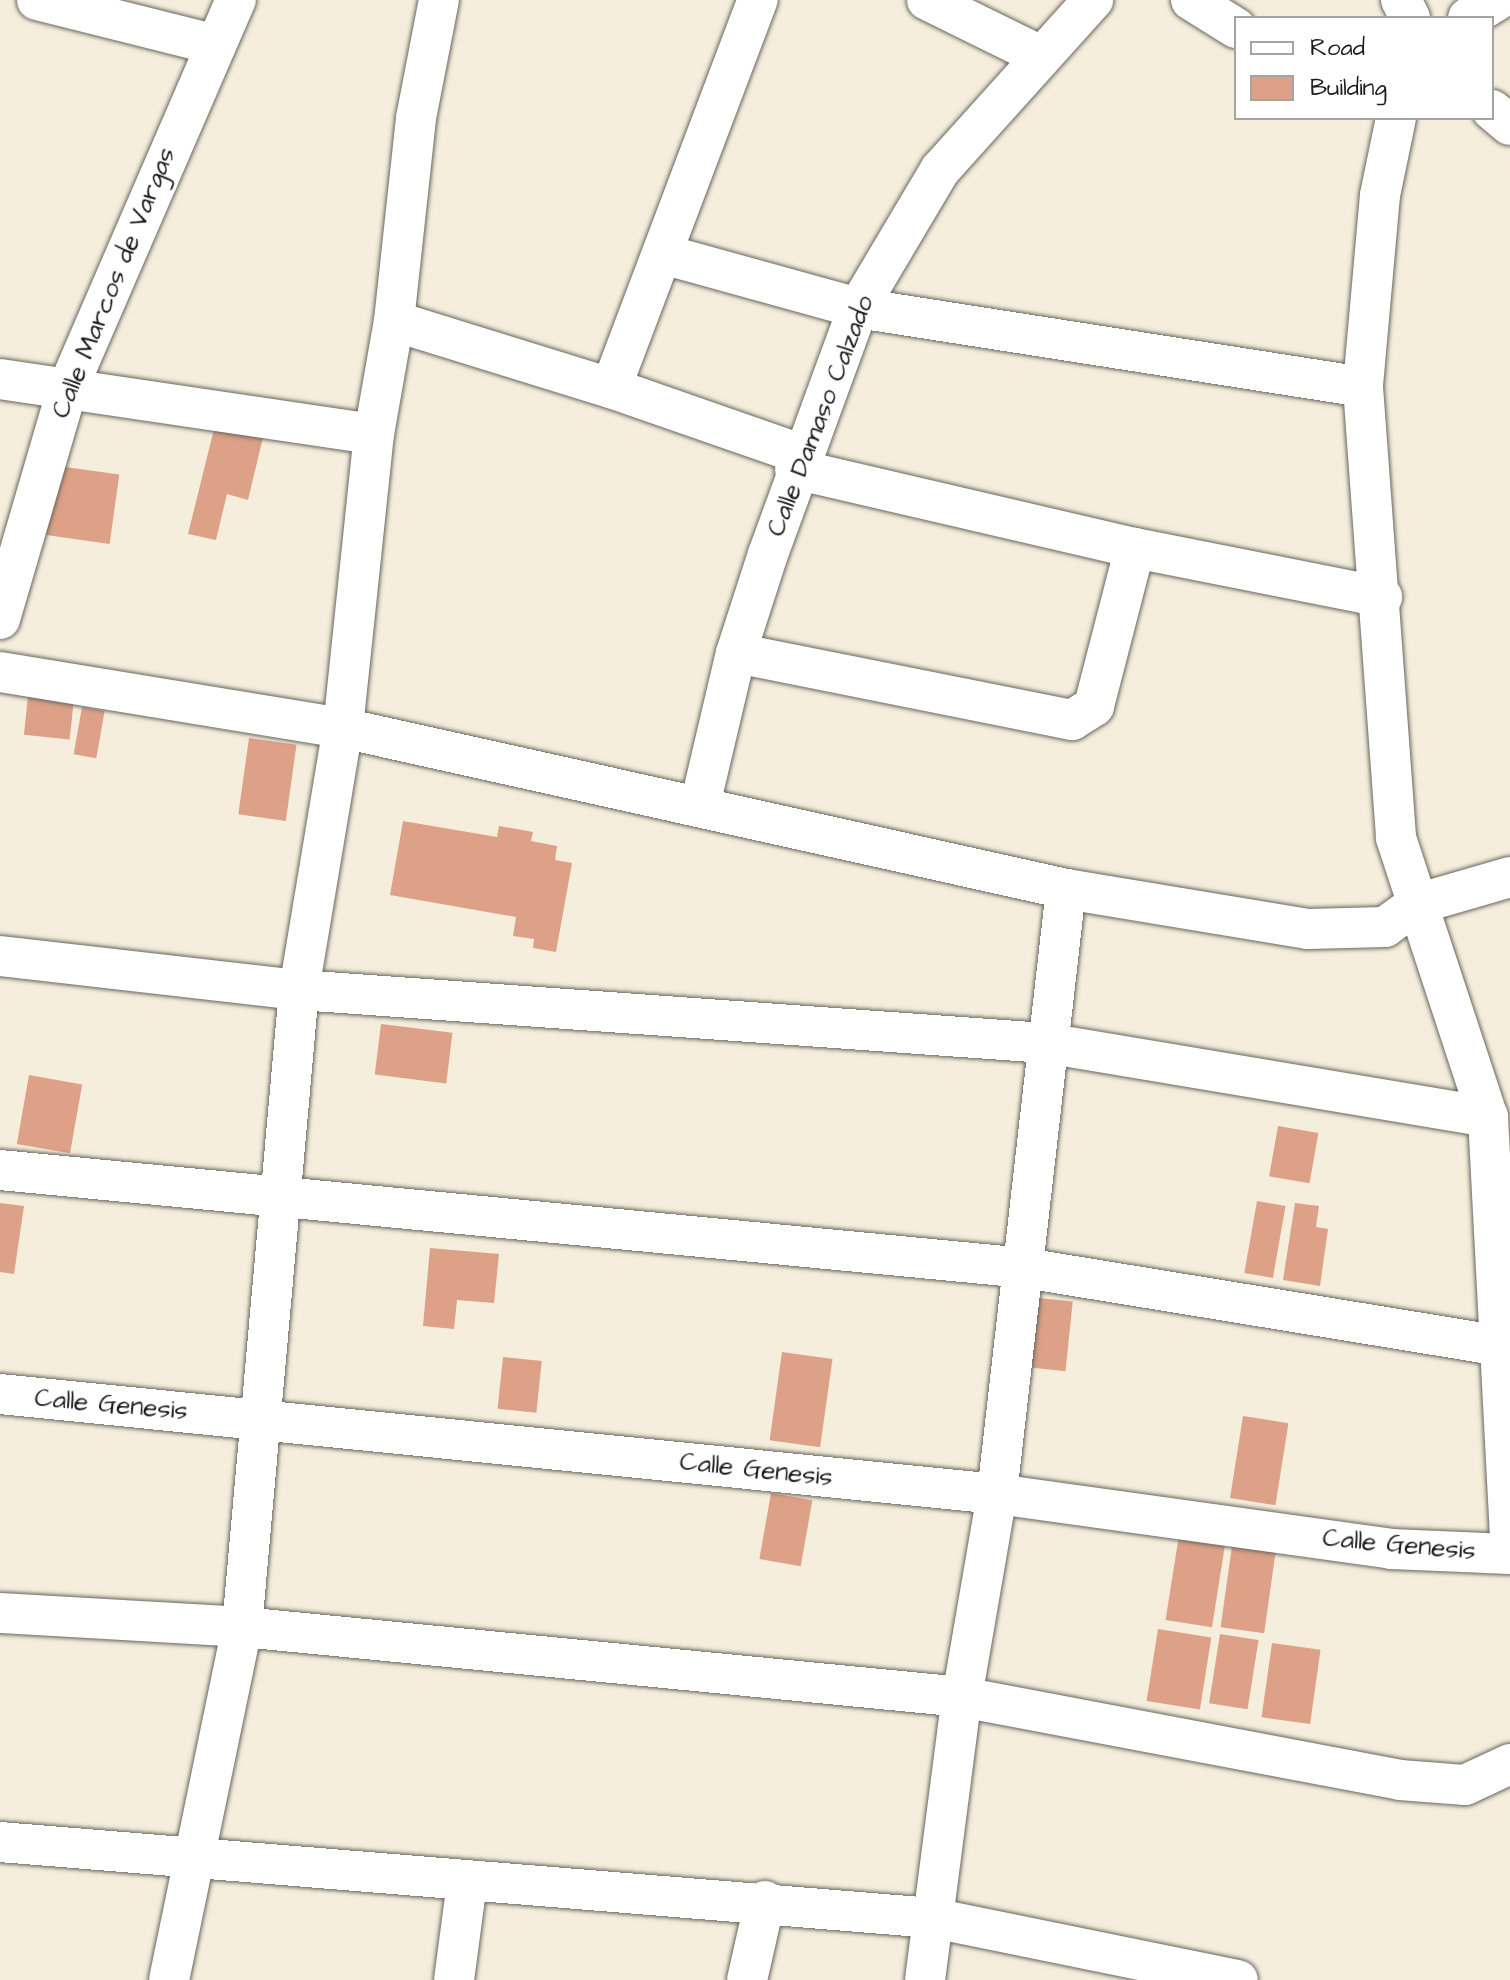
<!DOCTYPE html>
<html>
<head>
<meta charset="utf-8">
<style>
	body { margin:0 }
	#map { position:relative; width:1510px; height:1980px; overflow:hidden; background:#f5eedc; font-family:"Architects Daughter",sans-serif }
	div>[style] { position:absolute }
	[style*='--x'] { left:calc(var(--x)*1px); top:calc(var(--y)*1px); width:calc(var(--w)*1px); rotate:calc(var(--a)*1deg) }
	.building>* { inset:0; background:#dda187; transform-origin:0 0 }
	.roads { filter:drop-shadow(0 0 2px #68665f) drop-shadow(0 0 2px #68665f) }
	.minor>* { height:40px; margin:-20px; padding:0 20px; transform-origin:20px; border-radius:20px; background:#fff }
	span { translate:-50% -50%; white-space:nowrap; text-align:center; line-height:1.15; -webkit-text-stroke:6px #fff; paint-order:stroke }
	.street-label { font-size:26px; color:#1c1c1c }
	.legend { position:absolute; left:1234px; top:16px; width:260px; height:104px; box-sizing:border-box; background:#fff; border:2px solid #a4a4a4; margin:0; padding:10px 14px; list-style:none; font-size:24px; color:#1c1c1c }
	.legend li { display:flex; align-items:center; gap:16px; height:40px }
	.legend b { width:40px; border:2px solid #a4a4a4 }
</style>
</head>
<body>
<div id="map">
	<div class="building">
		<i style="clip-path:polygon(217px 417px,265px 429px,248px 500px,227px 494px,216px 540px,188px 534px)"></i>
		<i style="left:51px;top:465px;width:69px;height:70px;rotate:8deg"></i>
		<i style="left:28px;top:696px;width:46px;height:39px;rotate:6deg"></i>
		<i style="left:82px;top:707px;width:23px;height:48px;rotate:10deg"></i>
		<i style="left:249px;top:738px;width:48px;height:77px;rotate:8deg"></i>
		<i style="clip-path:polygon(403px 821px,497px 837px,499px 826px,533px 832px,531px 841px,557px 846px,555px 860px,572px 863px,556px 952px,533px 948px,534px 939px,513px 936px,516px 917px,390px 895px)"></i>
		<i style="left:381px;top:1024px;width:72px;height:51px;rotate:7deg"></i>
		<i style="left:29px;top:1075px;width:54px;height:70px;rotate:10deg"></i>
		<i style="left:1278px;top:1126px;width:41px;height:51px;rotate:10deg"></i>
		<i style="left:1257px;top:1201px;width:29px;height:73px;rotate:10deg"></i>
		<i style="clip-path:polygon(0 1203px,24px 1206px,14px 1274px,0 1272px)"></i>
		<i style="clip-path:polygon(1295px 1203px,1319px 1206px,1316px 1227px,1328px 1229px,1320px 1286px,1283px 1280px)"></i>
		<i style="clip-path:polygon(430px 1248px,499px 1254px,494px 1303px,457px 1300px,454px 1329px,423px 1326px)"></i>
		<i style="left:1029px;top:1297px;width:44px;height:70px;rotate:6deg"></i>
		<i style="left:782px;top:1352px;width:51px;height:89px;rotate:8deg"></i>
		<i style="left:503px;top:1357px;width:39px;height:52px;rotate:6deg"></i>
		<i style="left:1243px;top:1416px;width:46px;height:83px;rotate:9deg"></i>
		<i style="left:771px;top:1493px;width:42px;height:67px;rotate:10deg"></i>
		<i style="left:1179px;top:1535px;width:47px;height:86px;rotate:9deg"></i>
		<i style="left:1232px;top:1546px;width:44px;height:82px;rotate:8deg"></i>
		<i style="left:1158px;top:1629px;width:54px;height:73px;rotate:9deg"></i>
		<i style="left:1220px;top:1634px;width:39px;height:70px;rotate:9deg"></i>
		<i style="left:1272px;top:1643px;width:49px;height:75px;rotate:8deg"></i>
	</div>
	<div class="roads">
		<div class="minor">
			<i style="--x:37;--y:0;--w:180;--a:14.1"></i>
			<i style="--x:927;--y:0;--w:125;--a:26.2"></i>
			<i style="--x:1191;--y:0;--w:53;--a:31.9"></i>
			<i style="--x:1401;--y:0;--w:20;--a:63"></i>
			<i style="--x:1468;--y:18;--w:35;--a:-31"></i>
			<i style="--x:1492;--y:110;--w:23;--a:40"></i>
			<i style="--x:1396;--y:118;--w:79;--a:101.7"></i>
			<i style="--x:1380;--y:195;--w:193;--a:95.1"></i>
			<i style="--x:1363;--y:387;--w:452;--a:85.8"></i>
			<i style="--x:1396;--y:838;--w:294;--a:71.8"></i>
			<i style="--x:1488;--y:1117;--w:425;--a:87"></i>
			<i style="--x:663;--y:254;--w:202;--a:15.5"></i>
			<i style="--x:858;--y:308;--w:511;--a:8.89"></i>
			<i style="--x:394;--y:321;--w:227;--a:17.2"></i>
			<i style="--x:611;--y:388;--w:201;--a:19.2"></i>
			<i style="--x:0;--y:379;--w:378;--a:8.4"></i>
			<i style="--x:611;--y:388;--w:415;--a:-69.3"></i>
			<i style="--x:795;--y:469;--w:349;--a:13.1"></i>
			<i style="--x:1135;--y:548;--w:252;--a:11.2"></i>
			<i style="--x:0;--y:619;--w:239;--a:-73.7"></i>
			<i style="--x:67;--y:390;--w:425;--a:-66.6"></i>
			<i style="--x:736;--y:653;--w:343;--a:11.3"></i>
			<i style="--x:1072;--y:720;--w:26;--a:-32"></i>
			<i style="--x:1094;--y:706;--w:163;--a:-75.5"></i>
			<i style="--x:0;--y:672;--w:348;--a:9.3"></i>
			<i style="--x:343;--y:728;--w:741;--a:12.55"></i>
			<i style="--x:1066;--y:889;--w:245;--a:9.4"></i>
			<i style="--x:1308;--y:929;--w:77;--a:-1.5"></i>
			<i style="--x:1385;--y:927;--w:39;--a:-36"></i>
			<i style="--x:1417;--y:904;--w:97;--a:-16.2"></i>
			<i style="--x:700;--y:805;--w:156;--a:-76.7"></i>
			<i style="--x:736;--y:653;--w:104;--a:-72.1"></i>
			<i style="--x:768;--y:554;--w:262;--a:-69.9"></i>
			<i style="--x:858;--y:308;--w:161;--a:-59.3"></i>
			<i style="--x:940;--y:170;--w:229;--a:-48"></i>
			<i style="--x:0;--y:956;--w:301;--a:6.5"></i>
			<i style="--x:299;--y:990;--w:749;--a:4.06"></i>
			<i style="--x:1046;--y:1043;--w:448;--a:9.5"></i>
			<i style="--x:0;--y:1170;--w:1030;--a:5.46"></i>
			<i style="--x:1025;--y:1268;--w:478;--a:9.3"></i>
			<i style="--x:0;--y:1394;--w:1002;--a:5.73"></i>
			<i style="--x:997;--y:1494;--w:398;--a:7.9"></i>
			<i style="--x:1391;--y:1549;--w:119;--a:2.4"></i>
			<i style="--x:0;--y:1613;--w:242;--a:3.3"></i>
			<i style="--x:242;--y:1627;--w:723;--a:5.55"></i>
			<i style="--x:962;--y:1697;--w:446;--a:10.7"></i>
			<i style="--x:1400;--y:1780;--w:65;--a:4.4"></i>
			<i style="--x:1465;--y:1785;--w:50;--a:-25"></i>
			<i style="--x:0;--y:1842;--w:936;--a:4.66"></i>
			<i style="--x:933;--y:1918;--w:311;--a:11.5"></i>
			<i style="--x:169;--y:1980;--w:360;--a:-78.3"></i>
			<i style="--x:242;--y:1627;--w:640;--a:-84.89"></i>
			<i style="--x:299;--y:990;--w:266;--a:-80.5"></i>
			<i style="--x:343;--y:728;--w:296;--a:-84"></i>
			<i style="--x:374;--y:434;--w:115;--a:-80"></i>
			<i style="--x:394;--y:321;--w:204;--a:-83.8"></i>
			<i style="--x:416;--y:118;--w:120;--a:-79"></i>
			<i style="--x:454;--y:1980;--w:99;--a:-82.4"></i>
			<i style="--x:747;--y:1980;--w:81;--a:-77.2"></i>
			<i style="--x:925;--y:1980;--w:285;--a:-82.6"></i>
			<i style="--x:962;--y:1697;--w:206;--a:-80.2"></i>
			<i style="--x:997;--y:1494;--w:609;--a:-83.49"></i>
		</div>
	</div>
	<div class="street-label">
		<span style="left:114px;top:283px;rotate:-68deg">Calle Marcos de Vargas</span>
		<span style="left:821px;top:416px;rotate:-69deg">Calle Damaso Calzado</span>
		<span style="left:111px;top:1405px;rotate:5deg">Calle Genesis</span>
		<span style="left:756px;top:1470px;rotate:6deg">Calle Genesis</span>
		<span style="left:1399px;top:1545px;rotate:5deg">Calle Genesis</span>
	</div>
	<ul class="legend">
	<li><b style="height:10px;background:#fff"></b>Road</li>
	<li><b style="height:22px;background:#dda187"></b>Building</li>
	</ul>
</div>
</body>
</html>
